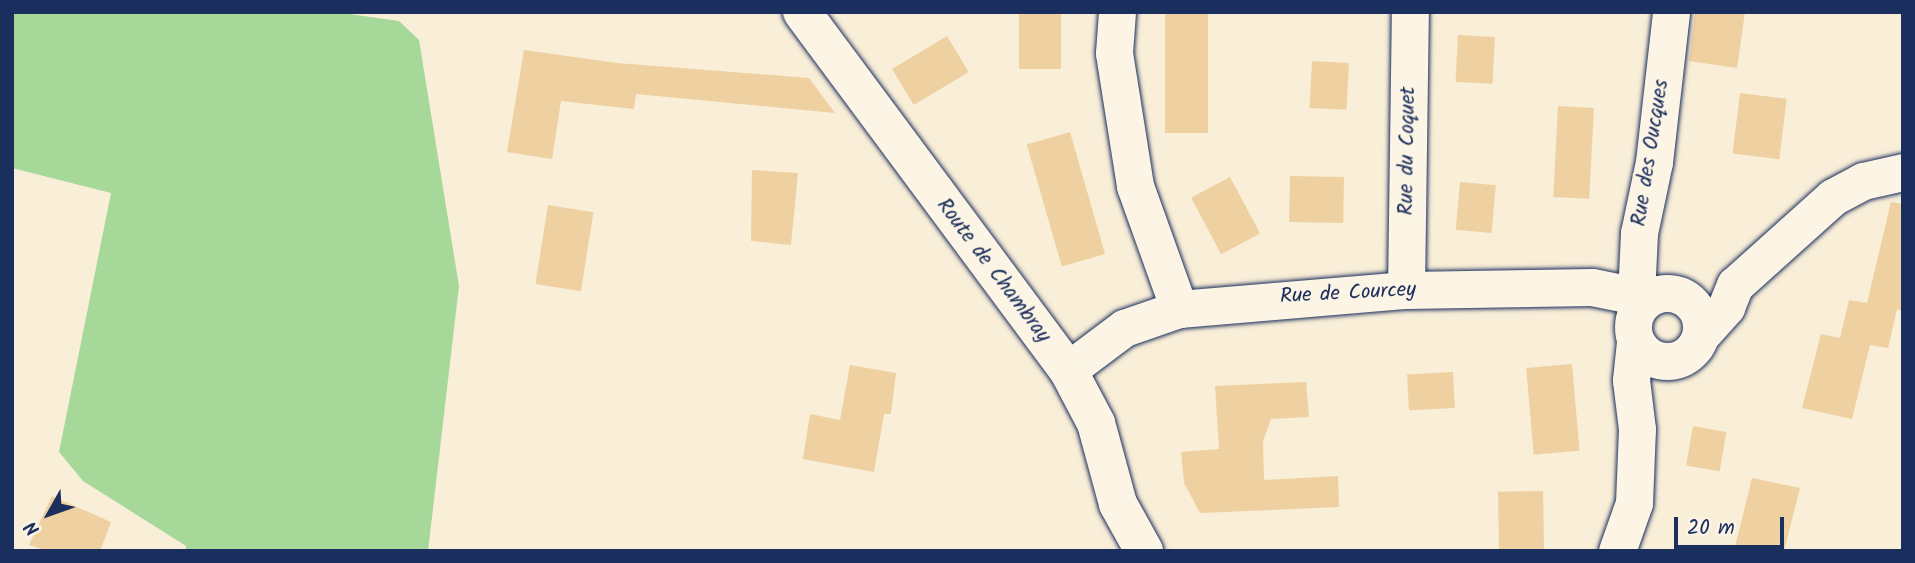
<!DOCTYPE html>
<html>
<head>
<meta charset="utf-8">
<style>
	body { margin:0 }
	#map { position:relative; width:1915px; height:563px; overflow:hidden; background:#f9eed7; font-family:Kalam,sans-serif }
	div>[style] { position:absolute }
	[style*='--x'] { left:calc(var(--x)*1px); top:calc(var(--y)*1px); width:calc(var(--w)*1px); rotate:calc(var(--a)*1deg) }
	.green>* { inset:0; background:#a6d899 }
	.building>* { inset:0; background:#efd0a1; transform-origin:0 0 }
	.roads { filter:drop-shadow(0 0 2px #1b2f5e) drop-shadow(0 0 2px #1b2f5e) }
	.minor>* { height:37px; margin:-18.5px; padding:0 18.5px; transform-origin:18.5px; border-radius:18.5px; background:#fcf5e5 }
	.minor>.ring { margin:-18.5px; padding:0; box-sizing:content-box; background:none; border:37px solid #fcf5e5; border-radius:50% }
	.tertiary>* { height:38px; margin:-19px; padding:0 19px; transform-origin:19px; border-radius:19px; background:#fcf5e5 }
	span { translate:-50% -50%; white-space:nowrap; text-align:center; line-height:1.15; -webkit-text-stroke:5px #fcf5e5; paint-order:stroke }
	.street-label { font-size:21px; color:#1b2f5e }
	.frame { position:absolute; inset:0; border:14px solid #1b2f5e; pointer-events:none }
	.north { position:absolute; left:14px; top:479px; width:70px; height:70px; -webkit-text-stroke:5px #fcf5e5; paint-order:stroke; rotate:230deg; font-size:19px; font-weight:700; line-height:28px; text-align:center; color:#1b2f5e }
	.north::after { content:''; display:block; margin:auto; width:24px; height:32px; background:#1b2f5e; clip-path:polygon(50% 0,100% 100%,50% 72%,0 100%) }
	.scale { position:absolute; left:1674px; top:517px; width:110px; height:32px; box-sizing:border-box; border:4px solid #1b2f5e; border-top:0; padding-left:9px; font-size:21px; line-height:24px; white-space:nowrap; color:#1b2f5e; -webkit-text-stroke:5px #fcf5e5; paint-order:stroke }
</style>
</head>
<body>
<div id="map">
	<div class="green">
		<i style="clip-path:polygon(12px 12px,335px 12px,399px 21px,419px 40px,459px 286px,428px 551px,186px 551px,186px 546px,83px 481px,59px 452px,111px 193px,12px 168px)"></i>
	</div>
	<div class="building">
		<i style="left:1019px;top:12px;width:42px;height:57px"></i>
		<i style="left:1165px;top:12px;width:43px;height:121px"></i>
		<i style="clip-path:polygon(1695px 12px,1745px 12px,1737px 68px,1689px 61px)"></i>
		<i style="left:1458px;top:35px;width:37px;height:47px;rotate:3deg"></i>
		<i style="left:947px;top:36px;width:42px;height:64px;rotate:59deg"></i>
		<i style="clip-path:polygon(524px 50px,617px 63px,809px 78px,835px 113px,636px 94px,634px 109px,561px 101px,552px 159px,507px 152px)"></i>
		<i style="left:1312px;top:61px;width:37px;height:47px;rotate:3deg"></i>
		<i style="left:1740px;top:93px;width:47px;height:61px;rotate:7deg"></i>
		<i style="left:1558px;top:106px;width:36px;height:91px;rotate:3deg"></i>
		<i style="left:1070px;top:132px;width:127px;height:45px;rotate:74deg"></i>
		<i style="clip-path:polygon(752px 170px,798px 173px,791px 245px,751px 241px)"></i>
		<i style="left:1290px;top:176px;width:54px;height:46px;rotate:1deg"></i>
		<i style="left:1230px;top:177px;width:64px;height:44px;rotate:62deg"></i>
		<i style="left:1460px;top:182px;width:36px;height:48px;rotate:5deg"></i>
		<i style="clip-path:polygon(1891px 202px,1903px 204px,1903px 311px,1897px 309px,1888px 348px,1870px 345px,1852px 419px,1802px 408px,1821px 334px,1840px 338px,1849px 300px,1867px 303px)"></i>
		<i style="left:548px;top:205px;width:46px;height:80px;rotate:9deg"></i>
		<i style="left:1572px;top:364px;width:87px;height:46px;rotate:85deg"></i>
		<i style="clip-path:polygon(850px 365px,896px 373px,891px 414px,884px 414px,874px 472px,803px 459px,810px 414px,840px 420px)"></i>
		<i style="left:1453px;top:372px;width:36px;height:46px;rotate:87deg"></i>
		<i style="clip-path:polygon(1306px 382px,1309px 417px,1271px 419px,1263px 441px,1264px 480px,1338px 476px,1339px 507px,1200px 513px,1184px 483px,1181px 452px,1219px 449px,1215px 386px)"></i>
		<i style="left:1693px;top:426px;width:34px;height:40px;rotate:10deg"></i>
		<i style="clip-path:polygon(1752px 478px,1800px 488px,1784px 551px,1734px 551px)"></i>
		<i style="left:1543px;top:491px;width:58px;height:45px;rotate:89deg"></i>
		<i style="clip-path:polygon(52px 496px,111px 522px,100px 551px,49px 551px,29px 545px)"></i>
	</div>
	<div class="roads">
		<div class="minor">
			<i style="--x:1117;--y:12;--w:41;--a:94.2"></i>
			<i style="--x:1114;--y:53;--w:135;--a:81"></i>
			<i style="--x:1135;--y:186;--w:131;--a:70.3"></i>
			<i style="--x:1406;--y:290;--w:278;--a:-89.2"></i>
			<i class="ring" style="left:1633px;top:293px;width:31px;height:31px"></i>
			<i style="--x:1636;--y:295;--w:62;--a:-87.2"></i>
			<i style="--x:1639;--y:233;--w:73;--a:-78.1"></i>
			<i style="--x:1654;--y:162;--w:151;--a:-83.5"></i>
			<i style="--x:1701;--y:335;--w:38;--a:-48"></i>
			<i style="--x:1726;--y:307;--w:24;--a:-68"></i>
			<i style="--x:1735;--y:285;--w:132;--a:-41.9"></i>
			<i style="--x:1833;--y:197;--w:34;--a:-28"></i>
			<i style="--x:1863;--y:181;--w:41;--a:-12.7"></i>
			<i style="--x:1068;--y:370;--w:70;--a:-36.9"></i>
			<i style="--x:1124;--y:328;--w:58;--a:-19.1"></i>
			<i style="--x:1179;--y:309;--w:228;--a:-4.8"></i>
			<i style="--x:1406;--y:290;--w:186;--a:-0.9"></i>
			<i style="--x:1592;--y:287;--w:55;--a:11.5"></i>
			<i style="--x:1617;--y:551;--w:51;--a:-70.5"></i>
			<i style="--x:1634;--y:503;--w:74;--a:-87.7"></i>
			<i style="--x:1637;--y:429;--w:49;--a:-97"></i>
			<i style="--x:1631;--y:380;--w:39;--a:-84"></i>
		</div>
		<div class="tertiary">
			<i style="--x:802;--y:12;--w:446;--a:53.4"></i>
			<i style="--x:1068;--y:370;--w:60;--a:62.2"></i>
			<i style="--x:1096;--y:423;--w:84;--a:74.8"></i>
			<i style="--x:1118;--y:504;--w:54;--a:61"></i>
		</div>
	</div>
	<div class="street-label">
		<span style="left:1408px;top:151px;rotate:-89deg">Rue du Coquet</span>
		<span style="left:1651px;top:153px;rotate:-81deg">Rue des Oucques</span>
		<span style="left:993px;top:271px;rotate:53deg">Route de Chambray</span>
		<span style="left:1348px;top:294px;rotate:-3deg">Rue de Courcey</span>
	</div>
	<div class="frame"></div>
	<div class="north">N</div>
	<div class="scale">20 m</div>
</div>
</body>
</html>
